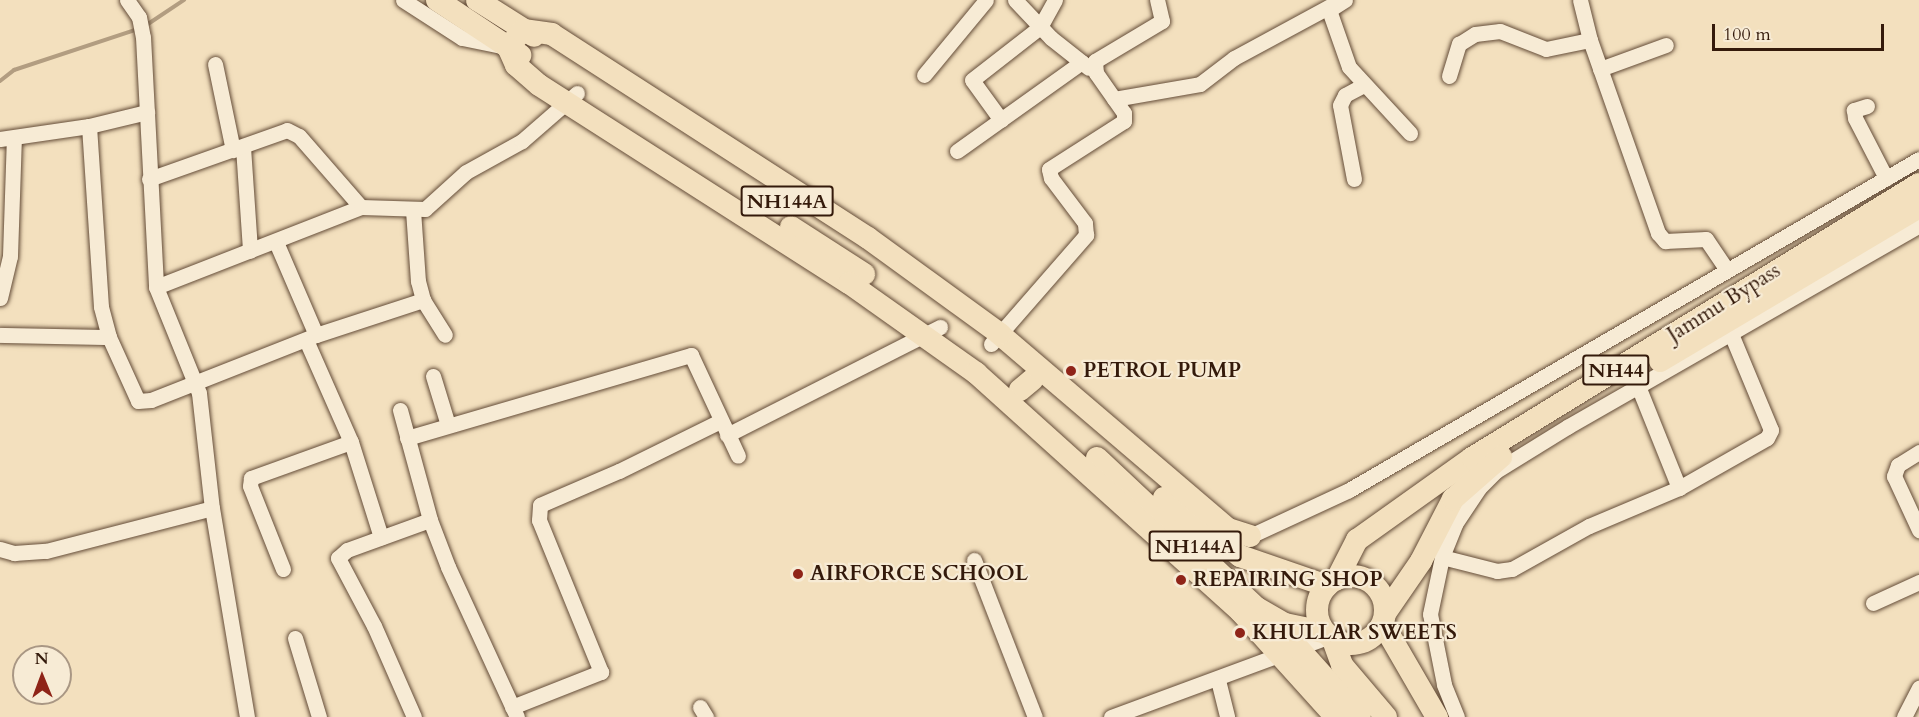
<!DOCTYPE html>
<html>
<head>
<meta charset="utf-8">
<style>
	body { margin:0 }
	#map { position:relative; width:1919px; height:717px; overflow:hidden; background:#f3e0be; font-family:Cardo,serif }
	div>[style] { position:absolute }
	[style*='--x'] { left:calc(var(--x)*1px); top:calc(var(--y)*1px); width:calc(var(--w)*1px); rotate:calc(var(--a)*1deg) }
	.stream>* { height:4px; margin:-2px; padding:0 2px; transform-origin:2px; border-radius:2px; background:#b29d81 }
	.roads { filter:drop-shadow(0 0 2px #644c38) drop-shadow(0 0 2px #644c38) }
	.minor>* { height:15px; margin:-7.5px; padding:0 7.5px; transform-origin:7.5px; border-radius:7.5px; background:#f7ebd5 }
	.highway>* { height:22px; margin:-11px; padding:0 11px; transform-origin:11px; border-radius:11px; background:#f3e0be }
	.highway>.ring { margin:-11px; padding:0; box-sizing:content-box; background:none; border:22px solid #f3e0be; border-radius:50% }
	.dots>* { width:16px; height:16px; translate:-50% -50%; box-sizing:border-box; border:3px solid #f7ebd5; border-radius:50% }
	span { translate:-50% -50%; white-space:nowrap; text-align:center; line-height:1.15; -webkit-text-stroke:4.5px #f7ebd5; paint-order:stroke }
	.shield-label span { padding:2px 4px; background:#f7ebd5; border:2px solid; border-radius:4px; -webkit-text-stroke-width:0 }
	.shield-label { font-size:20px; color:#341a0b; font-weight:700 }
	.street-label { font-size:21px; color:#341a0b }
	.poi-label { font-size:21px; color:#341a0b; font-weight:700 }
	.left { translate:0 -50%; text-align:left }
	.north { position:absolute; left:12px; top:645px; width:60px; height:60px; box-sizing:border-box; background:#f7ebd5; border:2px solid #a99784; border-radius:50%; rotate:359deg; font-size:16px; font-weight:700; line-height:24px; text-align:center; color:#341a0b }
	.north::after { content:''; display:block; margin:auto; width:21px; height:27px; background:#8f2418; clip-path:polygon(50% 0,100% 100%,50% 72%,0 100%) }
	.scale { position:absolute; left:1712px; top:24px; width:172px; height:27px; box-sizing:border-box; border:3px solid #341a0b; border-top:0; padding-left:8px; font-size:18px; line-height:21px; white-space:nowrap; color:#341a0b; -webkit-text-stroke:4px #f7ebd5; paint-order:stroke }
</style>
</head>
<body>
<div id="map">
	<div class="stream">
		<i style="--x:145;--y:26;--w:47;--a:-33.7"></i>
		<i style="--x:0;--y:81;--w:18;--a:-38"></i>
		<i style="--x:14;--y:70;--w:131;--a:-18.3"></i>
	</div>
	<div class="roads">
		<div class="minor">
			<i style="--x:127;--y:0;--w:21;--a:55"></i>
			<i style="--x:139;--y:17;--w:20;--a:79"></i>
			<i style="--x:143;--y:37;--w:250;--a:87"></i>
			<i style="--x:156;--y:287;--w:114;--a:67.9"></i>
			<i style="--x:199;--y:393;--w:116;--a:83.6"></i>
			<i style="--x:212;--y:508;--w:212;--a:80.5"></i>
			<i style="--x:403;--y:0;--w:70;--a:32.8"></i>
			<i style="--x:462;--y:38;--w:41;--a:11.3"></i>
			<i style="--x:1015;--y:0;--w:52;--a:46.5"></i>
			<i style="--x:1051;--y:38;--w:48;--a:38.3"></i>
			<i style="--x:1345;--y:0;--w:19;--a:148"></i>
			<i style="--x:1329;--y:10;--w:60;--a:70.7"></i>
			<i style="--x:1349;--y:67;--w:90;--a:47.3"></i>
			<i style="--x:1580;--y:0;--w:41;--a:76"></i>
			<i style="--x:1590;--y:40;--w:205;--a:70.6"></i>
			<i style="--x:1658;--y:233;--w:11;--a:49"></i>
			<i style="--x:1665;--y:241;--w:41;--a:-2.8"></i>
			<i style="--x:1706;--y:239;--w:37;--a:56"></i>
			<i style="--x:215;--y:64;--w:88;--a:78.2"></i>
			<i style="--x:1600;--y:69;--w:70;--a:-20"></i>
			<i style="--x:924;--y:75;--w:97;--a:-50.4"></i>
			<i style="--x:1449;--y:76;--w:34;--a:-73"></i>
			<i style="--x:1459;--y:44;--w:19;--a:-32"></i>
			<i style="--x:1475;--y:34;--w:25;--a:-7"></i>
			<i style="--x:1500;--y:31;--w:49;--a:21.4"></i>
			<i style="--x:1546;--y:49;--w:45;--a:-11.6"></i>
			<i style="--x:1114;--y:99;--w:87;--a:-9.9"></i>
			<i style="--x:1200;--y:84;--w:43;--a:-37.4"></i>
			<i style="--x:1234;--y:58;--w:109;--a:-28.4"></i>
			<i style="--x:1867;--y:106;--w:14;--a:163"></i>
			<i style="--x:1854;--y:110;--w:8;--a:83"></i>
			<i style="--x:1855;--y:118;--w:68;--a:62.7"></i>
			<i style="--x:1001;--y:120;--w:49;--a:-125.9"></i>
			<i style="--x:972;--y:80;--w:86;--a:-37.9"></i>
			<i style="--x:1040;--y:27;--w:31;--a:-61"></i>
			<i style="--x:89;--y:126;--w:181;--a:86.2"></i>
			<i style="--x:101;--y:307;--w:31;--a:75"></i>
			<i style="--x:109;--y:337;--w:70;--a:65.6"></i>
			<i style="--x:138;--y:401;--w:13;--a:-4"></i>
			<i style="--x:151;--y:400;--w:177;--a:-21.5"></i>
			<i style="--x:316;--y:335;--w:113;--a:-18.1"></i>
			<i style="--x:0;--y:139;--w:90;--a:-8.3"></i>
			<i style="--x:89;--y:126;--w:60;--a:-13.6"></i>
			<i style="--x:243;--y:147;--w:104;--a:86.1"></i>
			<i style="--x:957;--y:151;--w:153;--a:-35.5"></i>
			<i style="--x:149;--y:179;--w:146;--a:-19.5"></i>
			<i style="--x:287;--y:130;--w:13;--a:27"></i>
			<i style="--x:299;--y:136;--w:94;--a:48.9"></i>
			<i style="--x:1354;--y:179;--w:75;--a:-100.7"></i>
			<i style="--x:1340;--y:105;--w:11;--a:-63"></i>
			<i style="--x:1345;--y:95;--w:21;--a:-28"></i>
			<i style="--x:413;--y:210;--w:71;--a:86"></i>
			<i style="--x:418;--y:281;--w:20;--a:75"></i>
			<i style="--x:423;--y:300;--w:41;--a:57.8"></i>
			<i style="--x:276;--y:242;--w:101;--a:66.7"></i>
			<i style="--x:156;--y:287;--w:220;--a:-21.3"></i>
			<i style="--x:361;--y:207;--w:64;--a:1.8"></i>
			<i style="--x:425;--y:209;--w:55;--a:-42.1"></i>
			<i style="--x:466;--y:172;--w:64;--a:-29"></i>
			<i style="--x:522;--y:141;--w:73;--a:-41.1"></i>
			<i style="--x:0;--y:298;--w:43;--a:-76.6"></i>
			<i style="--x:10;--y:256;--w:118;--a:-88.1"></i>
			<i style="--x:0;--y:335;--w:109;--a:1.1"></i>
			<i style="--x:306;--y:340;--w:111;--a:66.2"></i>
			<i style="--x:351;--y:442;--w:100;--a:72.5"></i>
			<i style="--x:991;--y:344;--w:145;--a:-48.9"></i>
			<i style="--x:1086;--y:235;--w:12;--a:-95"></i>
			<i style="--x:1085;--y:223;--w:56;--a:-127.1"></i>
			<i style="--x:1051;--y:178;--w:9;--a:-103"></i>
			<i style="--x:1049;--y:169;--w:89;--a:-32.6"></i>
			<i style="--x:1124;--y:121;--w:8;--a:-90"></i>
			<i style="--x:1124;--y:113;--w:49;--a:-125"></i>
			<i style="--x:1096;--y:73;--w:12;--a:-95"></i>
			<i style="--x:1095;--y:61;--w:78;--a:-30.8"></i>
			<i style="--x:1162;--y:21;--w:22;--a:-103"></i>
			<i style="--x:433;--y:376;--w:51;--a:73"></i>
			<i style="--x:1638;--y:386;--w:110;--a:68.1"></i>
			<i style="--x:400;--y:410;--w:114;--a:74.7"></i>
			<i style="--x:430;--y:520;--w:50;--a:69"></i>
			<i style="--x:448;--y:567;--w:165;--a:65.3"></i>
			<i style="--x:727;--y:435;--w:239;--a:-26.9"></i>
			<i style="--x:407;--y:438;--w:296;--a:-16.3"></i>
			<i style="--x:691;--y:355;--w:111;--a:65"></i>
			<i style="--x:1919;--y:452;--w:25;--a:148"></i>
			<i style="--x:1898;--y:465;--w:12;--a:110"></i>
			<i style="--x:1894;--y:476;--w:60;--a:65.2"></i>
			<i style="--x:1250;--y:536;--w:109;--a:-24.9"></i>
			<i style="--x:1349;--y:490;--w:659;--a:-30.14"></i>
			<i style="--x:0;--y:549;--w:15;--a:16"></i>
			<i style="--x:14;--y:553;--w:32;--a:-4"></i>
			<i style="--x:46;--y:551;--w:171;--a:-14.5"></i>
			<i style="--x:1442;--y:557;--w:57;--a:14.3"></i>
			<i style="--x:1497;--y:571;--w:15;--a:-8"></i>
			<i style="--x:1512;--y:569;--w:88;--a:-29.2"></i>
			<i style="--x:1589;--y:526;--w:98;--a:-22.9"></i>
			<i style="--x:1679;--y:488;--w:101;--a:-29.6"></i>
			<i style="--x:1767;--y:438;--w:9;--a:-63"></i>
			<i style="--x:1771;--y:430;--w:104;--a:-112.6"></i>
			<i style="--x:974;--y:560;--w:168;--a:68.8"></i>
			<i style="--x:283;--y:569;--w:89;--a:-111.7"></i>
			<i style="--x:250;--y:486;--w:8;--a:-83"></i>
			<i style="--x:251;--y:478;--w:106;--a:-19.8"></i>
			<i style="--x:1873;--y:603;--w:51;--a:-24.5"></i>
			<i style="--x:295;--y:638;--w:83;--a:73.1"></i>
			<i style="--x:1218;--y:680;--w:38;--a:76"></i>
			<i style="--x:512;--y:707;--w:96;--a:-21.5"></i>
			<i style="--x:601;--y:672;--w:164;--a:-112.2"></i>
			<i style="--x:539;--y:520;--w:15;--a:-86"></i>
			<i style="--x:540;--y:505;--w:86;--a:-23.3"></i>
			<i style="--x:619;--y:471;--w:113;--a:-26.3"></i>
			<i style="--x:700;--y:707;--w:12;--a:59"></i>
			<i style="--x:414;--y:717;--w:99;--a:-113.7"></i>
			<i style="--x:374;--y:626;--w:77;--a:-117.9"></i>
			<i style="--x:338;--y:558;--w:12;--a:-42"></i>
			<i style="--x:347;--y:550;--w:88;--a:-19.9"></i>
			<i style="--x:1111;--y:717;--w:233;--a:-20.3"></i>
			<i style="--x:1457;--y:717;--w:35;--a:-112"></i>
			<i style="--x:1444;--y:684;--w:71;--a:-101.3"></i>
			<i style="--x:1430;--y:614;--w:58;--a:-78.1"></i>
			<i style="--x:1442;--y:557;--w:35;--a:-68"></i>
			<i style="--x:1455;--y:524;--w:43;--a:-56.3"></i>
			<i style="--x:1479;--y:488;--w:24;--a:-45"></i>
			<i style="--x:1496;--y:471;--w:84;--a:-31.8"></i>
			<i style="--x:1567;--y:427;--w:406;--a:-29.8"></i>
			<i style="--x:1904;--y:717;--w:33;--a:-63"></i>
		</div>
		<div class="highway">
			<i style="--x:437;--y:0;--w:100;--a:33.5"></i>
			<i style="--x:477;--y:0;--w:67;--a:32.3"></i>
			<i style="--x:791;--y:227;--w:87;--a:32.8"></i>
			<i style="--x:1660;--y:361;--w:301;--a:-30.7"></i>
			<i style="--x:1020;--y:390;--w:16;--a:-40"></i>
			<i style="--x:1097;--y:458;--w:219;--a:43.2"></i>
			<i style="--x:1257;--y:608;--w:32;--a:30"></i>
			<i style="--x:1285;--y:624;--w:40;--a:12"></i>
			<i style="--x:1164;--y:498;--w:96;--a:37.3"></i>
			<i style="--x:1240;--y:556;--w:92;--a:19"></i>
			<i style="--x:1250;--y:536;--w:23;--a:-162"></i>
			<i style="--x:1228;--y:529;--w:300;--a:-139.5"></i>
			<i style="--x:1000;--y:334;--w:163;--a:-144"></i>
			<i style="--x:868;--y:238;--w:376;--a:-147.2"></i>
			<i style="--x:552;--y:34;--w:29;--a:-172"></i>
			<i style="--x:523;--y:30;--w:23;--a:131"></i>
			<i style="--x:508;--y:47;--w:20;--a:66"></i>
			<i style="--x:516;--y:65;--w:30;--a:41"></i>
			<i style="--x:539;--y:85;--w:368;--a:32.6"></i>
			<i style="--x:849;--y:283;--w:156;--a:35.3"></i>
			<i style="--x:976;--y:373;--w:357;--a:42"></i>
			<i style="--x:1241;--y:612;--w:142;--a:47.9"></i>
			<i class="ring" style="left:1317px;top:576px;width:46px;height:46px"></i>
			<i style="--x:1337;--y:579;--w:44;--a:-62.9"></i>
			<i style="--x:1357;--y:540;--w:141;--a:-35.5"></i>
			<i style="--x:1472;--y:458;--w:524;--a:-31.51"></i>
			<i style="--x:1386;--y:612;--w:62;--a:-55.5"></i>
			<i style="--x:1421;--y:561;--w:70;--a:-62.7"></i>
			<i style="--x:1453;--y:499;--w:64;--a:-41.2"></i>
			<i style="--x:1273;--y:620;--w:130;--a:48.1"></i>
			<i style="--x:1383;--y:624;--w:108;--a:59.9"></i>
			<i style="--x:1333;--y:640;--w:27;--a:70"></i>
			<i style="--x:1342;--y:665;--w:68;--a:49.8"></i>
		</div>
	</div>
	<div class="dots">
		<i style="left:1071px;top:371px;background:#8f2418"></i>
		<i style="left:798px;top:574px;background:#8f2418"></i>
		<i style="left:1181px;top:580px;background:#8f2418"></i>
		<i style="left:1240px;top:633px;background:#8f2418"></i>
	</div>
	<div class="shield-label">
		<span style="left:787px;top:201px">NH144A</span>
		<span style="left:1616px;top:370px">NH44</span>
		<span style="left:1195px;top:546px">NH144A</span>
	</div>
	<div class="street-label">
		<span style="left:1724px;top:303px;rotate:-32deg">Jammu Bypass</span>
	</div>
	<div class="poi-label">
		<span class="left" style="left:1083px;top:371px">PETROL PUMP</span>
		<span class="left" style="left:810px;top:574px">AIRFORCE SCHOOL</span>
		<span class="left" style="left:1193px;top:580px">REPAIRING SHOP</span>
		<span class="left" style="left:1252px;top:633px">KHULLAR SWEETS</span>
	</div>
	<div class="north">N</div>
	<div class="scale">100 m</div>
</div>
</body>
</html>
